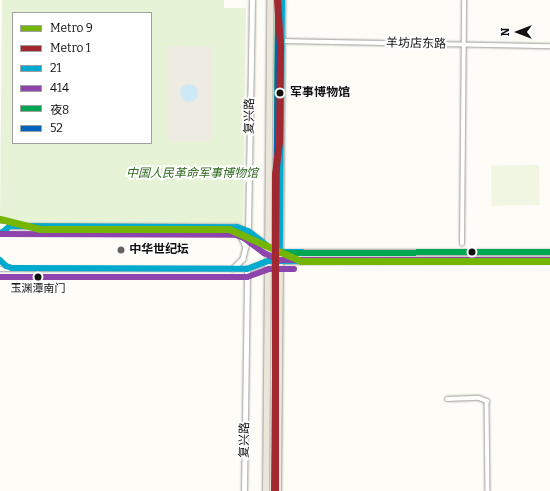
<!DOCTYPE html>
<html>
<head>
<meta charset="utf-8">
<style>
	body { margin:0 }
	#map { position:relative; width:550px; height:491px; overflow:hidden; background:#fdfcf7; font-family:Bitter,"Noto Sans SC",serif }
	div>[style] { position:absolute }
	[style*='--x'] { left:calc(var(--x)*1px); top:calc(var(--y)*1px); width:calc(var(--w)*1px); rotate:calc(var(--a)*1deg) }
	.green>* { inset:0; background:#e7f3d7 }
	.pitch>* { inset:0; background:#f0f6e1; transform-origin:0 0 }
	.plaza>* { inset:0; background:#edebe2; transform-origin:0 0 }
	.water>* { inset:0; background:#cde8f7 }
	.round { border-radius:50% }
	.roads { filter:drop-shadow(0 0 1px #979795) drop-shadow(0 0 1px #979795) }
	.minor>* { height:3.5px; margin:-1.75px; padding:0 1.75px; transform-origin:1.75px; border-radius:1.75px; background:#fffffe }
	.tertiary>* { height:4.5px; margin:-2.25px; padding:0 2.25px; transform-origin:2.25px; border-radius:2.25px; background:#fffffe }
	.secondary>* { height:5px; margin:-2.5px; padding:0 2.5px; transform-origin:2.5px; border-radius:2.5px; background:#f6f4eb }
	.trunk>* { height:6px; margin:-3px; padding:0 3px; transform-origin:3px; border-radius:3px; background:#ece5da }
	.bus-1>* { height:6px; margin:-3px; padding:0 3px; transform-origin:3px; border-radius:3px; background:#00a9ce }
	.bus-2>* { height:6px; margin:-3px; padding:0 3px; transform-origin:3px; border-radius:3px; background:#8e44ad }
	.bus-3>* { height:6px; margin:-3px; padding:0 3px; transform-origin:3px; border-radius:3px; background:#00a651 }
	.bus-4>* { height:6px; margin:-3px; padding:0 3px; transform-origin:3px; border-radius:3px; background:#0065bd }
	.metro-1>* { height:7px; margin:-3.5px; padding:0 3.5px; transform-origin:3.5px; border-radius:3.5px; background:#75b603 }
	.metro-2>* { height:7px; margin:-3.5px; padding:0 3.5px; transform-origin:3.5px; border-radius:3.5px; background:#a12830 }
	.dots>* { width:11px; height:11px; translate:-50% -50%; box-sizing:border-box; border:2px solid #fff; border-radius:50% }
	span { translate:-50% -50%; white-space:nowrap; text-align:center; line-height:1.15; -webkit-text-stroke:4px #fff; paint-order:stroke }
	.bus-label { font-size:11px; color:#111 }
	.street-label { font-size:12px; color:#111 }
	.stop-label { font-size:12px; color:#111; font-weight:700 }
	.left { translate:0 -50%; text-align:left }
	.park-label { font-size:12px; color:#2f6b1f; font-style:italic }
	.poi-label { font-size:12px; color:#111; font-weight:700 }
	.legend { position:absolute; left:12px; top:12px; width:140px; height:132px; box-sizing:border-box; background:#fff; border:1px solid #a0a0a0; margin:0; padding:5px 7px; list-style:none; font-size:12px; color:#111 }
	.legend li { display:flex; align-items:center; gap:8px; height:20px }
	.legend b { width:20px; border:1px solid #a0a0a0 }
	.north { position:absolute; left:498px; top:12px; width:40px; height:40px; -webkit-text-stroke:3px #fff; paint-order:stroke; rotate:270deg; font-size:11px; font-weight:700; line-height:16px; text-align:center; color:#111 }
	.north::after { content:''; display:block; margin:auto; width:14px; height:18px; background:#111; clip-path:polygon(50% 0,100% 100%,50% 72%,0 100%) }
</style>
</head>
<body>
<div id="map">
	<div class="green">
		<i style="clip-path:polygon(evenodd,2px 0,224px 0,224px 8px,246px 8px,243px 227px,0 223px,2px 0,13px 13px,151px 13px,151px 143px,13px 143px,13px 13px)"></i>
	</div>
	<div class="pitch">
		<i style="left:539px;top:165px;width:40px;height:48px;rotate:89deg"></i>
	</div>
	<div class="plaza">
		<i style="left:168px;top:46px;width:43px;height:95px"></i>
	</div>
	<div class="water">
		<i class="round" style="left:180px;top:84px;width:18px;height:18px"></i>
	</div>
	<div class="roads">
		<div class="minor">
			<i style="--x:282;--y:41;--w:268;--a:1.1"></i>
			<i style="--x:462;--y:244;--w:244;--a:-89.5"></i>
			<i style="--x:447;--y:399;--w:32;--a:-2"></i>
			<i style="--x:479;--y:398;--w:9;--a:21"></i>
			<i style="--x:487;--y:401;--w:90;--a:89.4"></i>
		</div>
		<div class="tertiary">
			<i style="--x:0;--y:226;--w:237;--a:0.2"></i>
			<i style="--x:237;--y:227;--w:12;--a:20"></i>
			<i style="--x:248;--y:231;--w:25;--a:37"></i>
			<i style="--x:232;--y:227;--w:9;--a:41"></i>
			<i style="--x:239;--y:233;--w:15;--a:62"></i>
			<i style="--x:246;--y:246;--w:13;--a:103"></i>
			<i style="--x:243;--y:259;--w:14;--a:135"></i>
			<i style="--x:248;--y:231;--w:231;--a:-89"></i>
			<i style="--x:0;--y:269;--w:247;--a:0"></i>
			<i style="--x:247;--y:269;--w:22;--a:-21"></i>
			<i style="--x:244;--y:491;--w:222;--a:-89.2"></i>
		</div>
		<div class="secondary">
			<i style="--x:268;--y:246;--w:13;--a:27"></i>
			<i style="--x:280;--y:252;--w:270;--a:0"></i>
			<i style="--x:268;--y:261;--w:282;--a:-0.2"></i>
		</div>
		<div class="trunk">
			<i style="--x:266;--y:491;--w:491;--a:-89.5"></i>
			<i style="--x:278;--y:491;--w:491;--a:-89.5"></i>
		</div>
	</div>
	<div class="bus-1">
		<i style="--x:282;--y:0;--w:252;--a:90.5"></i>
		<i style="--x:280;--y:252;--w:22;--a:0"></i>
		<i style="--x:0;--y:234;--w:13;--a:-39"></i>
		<i style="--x:10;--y:226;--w:227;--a:0.3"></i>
		<i style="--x:237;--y:227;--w:12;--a:20"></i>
		<i style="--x:248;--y:231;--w:25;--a:37"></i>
		<i style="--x:0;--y:260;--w:8;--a:45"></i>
		<i style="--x:6;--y:266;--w:6;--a:18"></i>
		<i style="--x:12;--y:268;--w:235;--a:0.2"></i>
		<i style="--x:247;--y:269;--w:22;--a:-21"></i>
		<i style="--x:268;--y:261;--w:282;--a:-0.2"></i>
	</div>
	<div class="bus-2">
		<i style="--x:0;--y:234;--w:236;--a:0.2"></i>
		<i style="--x:236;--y:235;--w:9;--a:21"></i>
		<i style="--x:244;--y:238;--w:25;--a:37"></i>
		<i style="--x:264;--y:253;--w:17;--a:25"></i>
		<i style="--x:279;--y:260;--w:271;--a:0"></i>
		<i style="--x:0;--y:277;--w:247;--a:0"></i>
		<i style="--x:247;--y:277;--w:23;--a:-20"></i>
		<i style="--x:269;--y:269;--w:25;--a:0"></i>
	</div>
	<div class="bus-3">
		<i style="--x:278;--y:0;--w:253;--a:90.5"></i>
		<i style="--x:276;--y:253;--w:274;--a:-0.2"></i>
	</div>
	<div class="bus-4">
		<i style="--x:274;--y:491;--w:491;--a:-89.5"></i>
	</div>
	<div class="metro-1">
		<i style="--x:0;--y:219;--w:41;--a:14"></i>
		<i style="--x:40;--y:229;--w:189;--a:0"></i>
		<i style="--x:229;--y:229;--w:79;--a:24"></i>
		<i style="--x:301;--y:261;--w:249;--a:0"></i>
	</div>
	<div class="metro-2">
		<i style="--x:275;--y:491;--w:317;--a:-90"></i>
		<i style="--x:275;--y:174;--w:33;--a:-83"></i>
		<i style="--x:279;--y:141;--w:96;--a:-89.4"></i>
		<i style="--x:280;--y:45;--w:45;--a:-93.8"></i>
	</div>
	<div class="dots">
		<i style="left:280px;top:93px;background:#111"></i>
		<i style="left:121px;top:250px;background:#646362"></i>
		<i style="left:472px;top:252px;background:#111"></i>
		<i style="left:38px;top:277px;background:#111"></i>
	</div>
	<div class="bus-label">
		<span style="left:38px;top:289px">玉渊潭南门</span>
	</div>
	<div class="street-label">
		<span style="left:416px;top:44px;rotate:1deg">羊坊店东路</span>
		<span style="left:250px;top:116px;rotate:-89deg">复兴路</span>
		<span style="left:245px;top:440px;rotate:-89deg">复兴路</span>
	</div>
	<div class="stop-label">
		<span class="left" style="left:290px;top:93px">军事博物馆</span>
	</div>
	<div class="park-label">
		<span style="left:192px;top:174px">中国人民革命军事博物馆</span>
	</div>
	<div class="poi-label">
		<span class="left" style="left:129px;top:250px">中华世纪坛</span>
	</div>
	<ul class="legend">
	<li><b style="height:5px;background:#75b603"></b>Metro 9</li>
	<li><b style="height:5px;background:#a12830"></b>Metro 1</li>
	<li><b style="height:5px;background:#00a9ce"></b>21</li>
	<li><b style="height:5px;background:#8e44ad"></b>414</li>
	<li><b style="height:5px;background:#00a651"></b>夜8</li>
	<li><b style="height:5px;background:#0065bd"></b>52</li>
	</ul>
	<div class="north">N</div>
</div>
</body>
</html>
